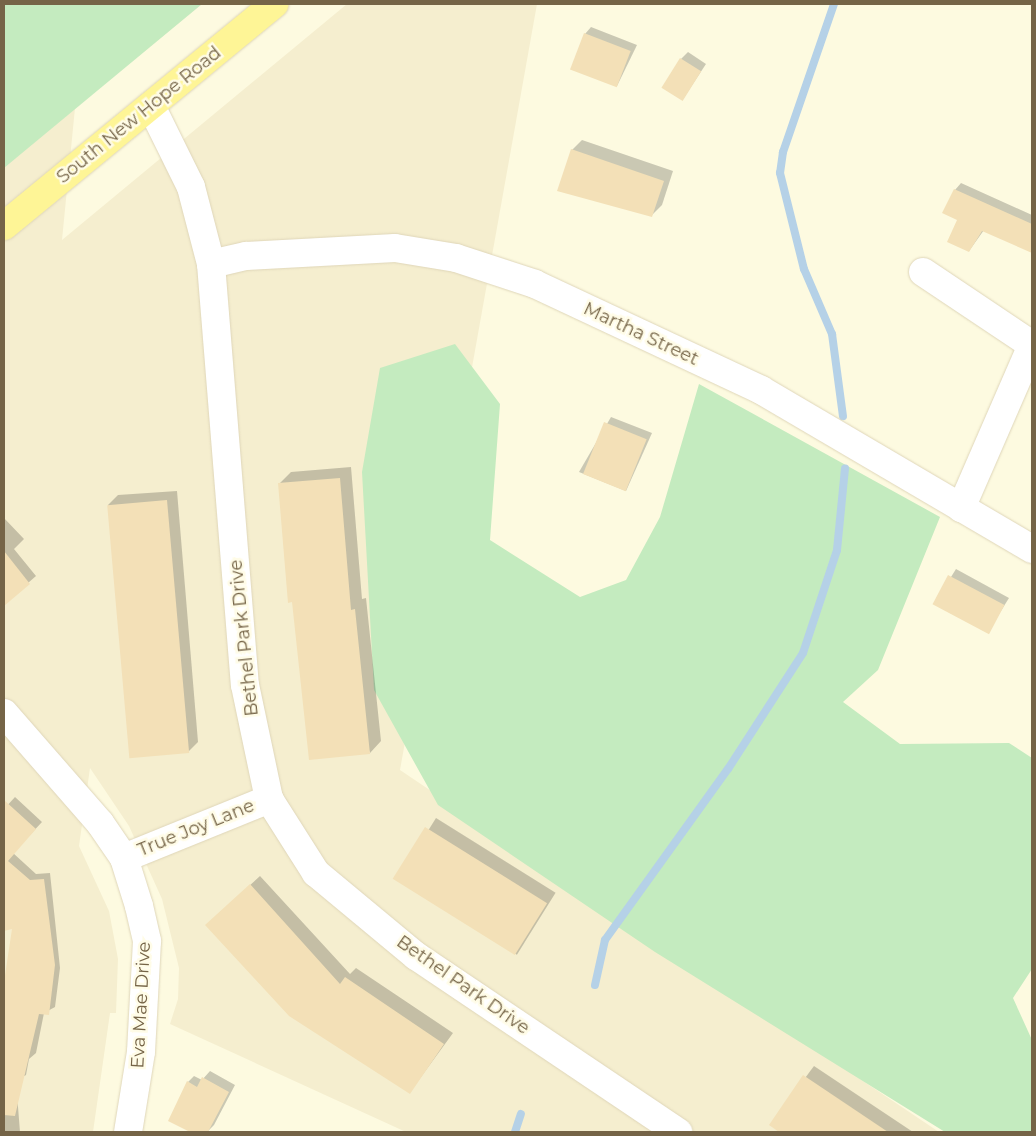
<!DOCTYPE html>
<html>
<head>
<meta charset="utf-8">
<style>
	body { margin:0 }
	#map { position:relative; width:1036px; height:1136px; overflow:hidden; background:#fdfae0; font-family:Montserrat,sans-serif }
	div>[style] { position:absolute }
	[style*='--x'] { left:calc(var(--x)*1px); top:calc(var(--y)*1px); width:calc(var(--w)*1px); rotate:calc(var(--a)*1deg) }
	.residential>* { inset:0; background:#f5eecf }
	.green>* { inset:0; background:#c4ebbf }
	.shadow>* { inset:0; background:#0003; transform-origin:0 0 }
	.stream>* { height:8px; margin:-4px; padding:0 4px; transform-origin:4px; border-radius:4px; background:#b5d1e7 }
	.building>* { inset:0; background:#f3e0b7; transform-origin:0 0 }
	.roads { filter:drop-shadow(0 0 1px #dfd6b9) drop-shadow(0 0 1px #dfd6b9) }
	.minor>* { height:28px; margin:-14px; padding:0 14px; transform-origin:14px; border-radius:14px; background:#fff }
	.primary>* { height:28px; margin:-14px; padding:0 14px; transform-origin:14px; border-radius:14px; background:#fef596 }
	span { translate:-50% -50%; white-space:nowrap; text-align:center; line-height:1.15; -webkit-text-stroke:5px #fffce7; paint-order:stroke }
	.street-label { font-size:18px; color:#756447 }
	.frame { position:absolute; inset:0; border:5px solid #756447; pointer-events:none }
</style>
</head>
<body>
<div id="map">
	<div class="residential">
		<i style="clip-path:polygon(4px 4px,202px 4px,75px 108px,62px 240px,347px 4px,537px 4px,400px 770px,939px 1132px,406px 1132px,170px 1024px,178px 999px,179px 968px,162px 899px,129px 826px,90px 768px,79px 846px,109px 911px,118px 959px,116px 1013px,110px 1013px,93px 1132px,4px 1132px)"></i>
	</div>
	<div class="green">
		<i style="clip-path:polygon(4px 4px,202px 4px,4px 168px)"></i>
		<i style="clip-path:polygon(455px 344px,500px 404px,490px 540px,580px 597px,626px 580px,660px 517px,699px 384px,940px 517px,878px 670px,843px 702px,900px 744px,1009px 743px,1032px 758px,1032px 969px,1013px 998px,1032px 1040px,1032px 1132px,945px 1132px,655px 952px,438px 805px,374px 690px,362px 472px,380px 368px)"></i>
	</div>
	<div class="shadow">
		<i style="clip-path:polygon(591px 27px,637px 45px,617px 86px,585px 34px)"></i>
		<i style="clip-path:polygon(688px 52px,706px 64px,683px 99px,681px 59px)"></i>
		<i style="clip-path:polygon(582px 140px,673px 171px,662px 205px,652px 215px,572px 150px)"></i>
		<i style="clip-path:polygon(961px 183px,1032px 215px,1032px 252px,984px 230px,969px 251px,955px 190px)"></i>
		<i style="clip-path:polygon(611px 417px,652px 433px,626px 491px,579px 472px)"></i>
		<i style="clip-path:polygon(351px 467px,362px 599px,366px 598px,381px 741px,370px 753px,280px 483px,291px 472px)"></i>
		<i style="clip-path:polygon(177px 491px,198px 742px,188px 752px,108px 505px,118px 495px)"></i>
		<i style="clip-path:polygon(4px 518px,24px 539px,14px 549px,36px 576px,4px 604px)"></i>
		<i style="clip-path:polygon(956px 569px,1009px 598px,991px 627px,934px 604px)"></i>
		<i style="clip-path:polygon(15px 797px,42px 822px,13px 853px,36px 874px,50px 873px,60px 968px,55px 1007px,44px 1013px,36px 1053px,29px 1059px,26px 1075px,16px 1081px,20px 1132px,4px 1132px,4px 975px,8px 976px,14px 928px,5px 929px,4px 916px,4px 809px)"></i>
		<i style="left:436px;top:818px;width:141px;height:73px;rotate:32deg"></i>
		<i style="clip-path:polygon(260px 876px,350px 974px,356px 968px,453px 1033px,410px 1092px,217px 915px)"></i>
		<i style="clip-path:polygon(814px 1066px,913px 1132px,782px 1132px,770px 1125px)"></i>
		<i style="clip-path:polygon(210px 1071px,235px 1085px,214px 1125px,207px 1132px,201px 1128px,193px 1132px,170px 1120px,188px 1082px,194px 1076px,202px 1080px)"></i>
	</div>
	<div class="stream">
		<i style="--x:834;--y:4;--w:157;--a:109"></i>
		<i style="--x:783;--y:152;--w:21;--a:98"></i>
		<i style="--x:780;--y:173;--w:99;--a:76"></i>
		<i style="--x:804;--y:269;--w:71;--a:66.7"></i>
		<i style="--x:832;--y:334;--w:83;--a:82.4"></i>
		<i style="--x:595;--y:985;--w:46;--a:-77.5"></i>
		<i style="--x:605;--y:940;--w:211;--a:-54.3"></i>
		<i style="--x:728;--y:769;--w:138;--a:-57.1"></i>
		<i style="--x:803;--y:653;--w:108;--a:-71.7"></i>
		<i style="--x:837;--y:550;--w:82;--a:-84.4"></i>
		<i style="--x:515;--y:1132;--w:19;--a:-72"></i>
	</div>
	<div class="building">
		<i style="left:584px;top:33px;width:50px;height:39px;rotate:21deg"></i>
		<i style="left:680px;top:58px;width:25px;height:35px;rotate:32deg"></i>
		<i style="clip-path:polygon(571px 149px,664px 181px,652px 217px,557px 191px)"></i>
		<i style="clip-path:polygon(954px 189px,1032px 224px,1032px 253px,982px 231px,969px 252px,947px 242px,957px 220px,942px 213px)"></i>
		<i style="left:604px;top:422px;width:46px;height:56px;rotate:22deg"></i>
		<i style="clip-path:polygon(340px 478px,351px 610px,355px 609px,370px 754px,309px 760px,292px 602px,288px 603px,278px 483px)"></i>
		<i style="left:167px;top:500px;width:254px;height:60px;rotate:85deg"></i>
		<i style="clip-path:polygon(4px 551px,30px 584px,4px 606px)"></i>
		<i style="left:948px;top:575px;width:64px;height:33px;rotate:28deg"></i>
		<i style="clip-path:polygon(4px 800px,36px 829px,8px 861px,30px 880px,44px 879px,55px 965px,49px 1015px,39px 1014px,15px 1116px,4px 1115px,4px 982px,12px 929px,4px 931px)"></i>
		<i style="left:425px;top:827px;width:144px;height:61px;rotate:32deg"></i>
		<i style="clip-path:polygon(250px 884px,340px 984px,345px 977px,444px 1044px,410px 1094px,289px 1016px,205px 925px)"></i>
		<i style="clip-path:polygon(803px 1075px,888px 1132px,779px 1132px,769px 1125px)"></i>
		<i style="clip-path:polygon(202px 1077px,229px 1092px,208px 1132px,190px 1132px,168px 1121px,187px 1081px,197px 1087px)"></i>
	</div>
	<div class="roads">
		<div class="minor">
			<i style="--x:151;--y:106;--w:90;--a:63.7"></i>
			<i style="--x:191;--y:187;--w:80;--a:75.4"></i>
			<i style="--x:211;--y:264;--w:422;--a:85.4"></i>
			<i style="--x:245;--y:685;--w:116;--a:78.1"></i>
			<i style="--x:269;--y:799;--w:88;--a:57.6"></i>
			<i style="--x:316;--y:873;--w:130;--a:39.7"></i>
			<i style="--x:416;--y:956;--w:316;--a:33.9"></i>
			<i style="--x:211;--y:264;--w:36;--a:-13"></i>
			<i style="--x:246;--y:256;--w:149;--a:-3.1"></i>
			<i style="--x:395;--y:248;--w:62;--a:9.3"></i>
			<i style="--x:456;--y:258;--w:83;--a:18.2"></i>
			<i style="--x:535;--y:284;--w:250;--a:25.1"></i>
			<i style="--x:761;--y:390;--w:314;--a:30.4"></i>
			<i style="--x:923;--y:272;--w:131;--a:33.8"></i>
			<i style="--x:1032;--y:345;--w:178;--a:113.5"></i>
			<i style="--x:4;--y:713;--w:146;--a:48.9"></i>
			<i style="--x:100;--y:823;--w:42;--a:55.6"></i>
			<i style="--x:124;--y:858;--w:50;--a:72.6"></i>
			<i style="--x:139;--y:906;--w:36;--a:77"></i>
			<i style="--x:147;--y:941;--w:111;--a:93.1"></i>
			<i style="--x:141;--y:1052;--w:81;--a:99.2"></i>
			<i style="--x:124;--y:858;--w:157;--a:-22.1"></i>
		</div>
		<div class="primary">
			<i style="--x:4;--y:226;--w:350;--a:-39.4"></i>
		</div>
	</div>
	<div class="street-label">
		<span style="left:139px;top:115px;rotate:-39deg">South New Hope Road</span>
		<span style="left:641px;top:334px;rotate:25deg">Martha Street</span>
		<span style="left:244px;top:638px;rotate:-96deg">Bethel Park Drive</span>
		<span style="left:196px;top:828px;rotate:-22deg">True Joy Lane</span>
		<span style="left:463px;top:985px;rotate:35deg">Bethel Park Drive</span>
		<span style="left:141px;top:1005px;rotate:-87deg">Eva Mae Drive</span>
	</div>
	<div class="frame"></div>
</div>
</body>
</html>
